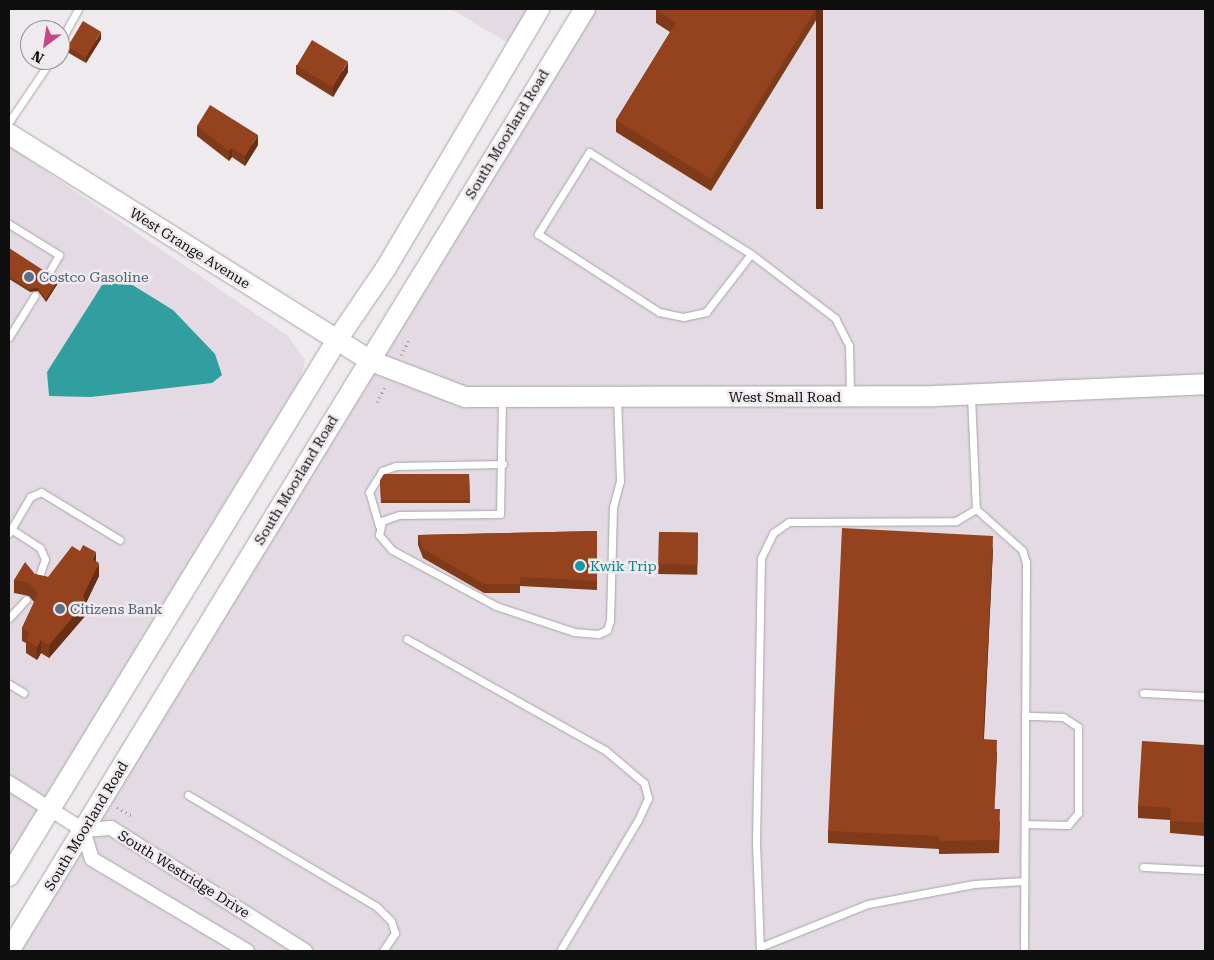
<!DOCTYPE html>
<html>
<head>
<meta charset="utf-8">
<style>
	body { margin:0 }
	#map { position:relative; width:1214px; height:960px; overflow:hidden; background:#eeeaee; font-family:"Roboto Serif",serif }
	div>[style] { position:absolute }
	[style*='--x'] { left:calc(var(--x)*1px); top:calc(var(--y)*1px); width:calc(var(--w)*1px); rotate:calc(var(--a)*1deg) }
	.built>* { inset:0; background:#e3dae3 }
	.water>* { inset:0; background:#319fa0 }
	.path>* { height:3px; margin-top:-1.5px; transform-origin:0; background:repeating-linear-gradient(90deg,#989598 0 1px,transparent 0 5px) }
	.roads { filter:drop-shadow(0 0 1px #a8a4a8) drop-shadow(0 0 1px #a8a4a8) }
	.lane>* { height:7px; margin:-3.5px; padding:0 3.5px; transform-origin:3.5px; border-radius:3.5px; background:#fff }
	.street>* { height:14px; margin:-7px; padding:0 7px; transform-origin:7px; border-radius:7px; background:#fff }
	.secondary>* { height:20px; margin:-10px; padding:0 10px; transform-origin:10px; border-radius:10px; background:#fff }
	.wall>* { inset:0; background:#7f3a1a; transform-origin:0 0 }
	.shaded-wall>* { inset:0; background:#682f15; transform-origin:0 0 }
	.building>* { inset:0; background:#94431e; transform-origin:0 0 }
	.dots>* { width:14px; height:14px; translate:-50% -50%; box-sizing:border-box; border:2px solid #eeeaee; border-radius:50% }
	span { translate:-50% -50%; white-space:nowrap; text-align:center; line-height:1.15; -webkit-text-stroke:5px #eeeaee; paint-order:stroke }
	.street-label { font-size:14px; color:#100f10 }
	.service-label { font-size:14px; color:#4e5e75 }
	.left { translate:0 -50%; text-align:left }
	.culture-label { font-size:14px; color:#0d838f }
	.frame { position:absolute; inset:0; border:10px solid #100f10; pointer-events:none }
	.north { position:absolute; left:20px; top:20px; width:50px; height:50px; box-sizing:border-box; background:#eeeaee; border:1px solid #959295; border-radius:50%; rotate:211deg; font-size:14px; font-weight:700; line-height:20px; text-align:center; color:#100f10 }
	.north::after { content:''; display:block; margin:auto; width:18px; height:22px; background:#ca4587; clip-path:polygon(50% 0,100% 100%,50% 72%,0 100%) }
</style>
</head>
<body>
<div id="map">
	<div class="built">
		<i style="clip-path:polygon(451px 9px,539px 9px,515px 47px)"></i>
		<i style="clip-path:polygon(585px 9px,1205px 9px,1205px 951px,9px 951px)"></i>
		<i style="clip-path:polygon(9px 146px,288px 336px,305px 360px,301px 378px,9px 857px)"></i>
	</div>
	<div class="water">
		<i style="clip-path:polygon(111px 281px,126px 281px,173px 310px,215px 354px,222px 375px,212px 383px,91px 397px,49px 396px,47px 372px,102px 285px)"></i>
	</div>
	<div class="path">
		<i style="--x:401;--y:355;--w:17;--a:-62"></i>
		<i style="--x:377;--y:402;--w:19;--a:-62"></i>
		<i style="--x:117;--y:807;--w:17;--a:31"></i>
	</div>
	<div class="roads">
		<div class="lane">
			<i style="--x:60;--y:42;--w:38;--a:-61"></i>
			<i style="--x:9;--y:122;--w:75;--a:-55.9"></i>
			<i style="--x:9;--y:224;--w:59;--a:31.8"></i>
			<i style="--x:59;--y:255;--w:24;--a:120"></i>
			<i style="--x:751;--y:254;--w:191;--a:-147.8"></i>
			<i style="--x:589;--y:152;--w:97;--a:121.9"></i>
			<i style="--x:538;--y:234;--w:144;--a:32.8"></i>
			<i style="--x:659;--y:312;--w:25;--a:12"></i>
			<i style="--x:683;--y:317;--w:24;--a:-12"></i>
			<i style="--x:706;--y:312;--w:73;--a:-52.2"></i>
			<i style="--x:751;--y:254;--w:106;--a:37.3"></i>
			<i style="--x:835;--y:318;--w:30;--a:63"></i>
			<i style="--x:849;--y:345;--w:49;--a:88.8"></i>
			<i style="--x:9;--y:337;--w:49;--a:-58.2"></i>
			<i style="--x:971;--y:396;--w:113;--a:87.5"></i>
			<i style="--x:976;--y:509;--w:62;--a:41.7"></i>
			<i style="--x:1022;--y:550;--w:13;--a:72"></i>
			<i style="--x:1026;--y:562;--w:389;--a:90.3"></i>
			<i style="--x:502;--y:400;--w:114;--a:91"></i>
			<i style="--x:500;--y:514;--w:101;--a:179.4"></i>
			<i style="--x:399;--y:515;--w:18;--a:161"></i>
			<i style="--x:382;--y:521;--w:14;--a:102"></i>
			<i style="--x:379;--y:535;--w:20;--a:49"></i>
			<i style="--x:392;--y:550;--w:118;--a:28.3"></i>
			<i style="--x:496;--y:606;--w:82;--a:18.4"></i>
			<i style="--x:574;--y:632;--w:24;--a:5"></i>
			<i style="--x:598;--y:634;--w:10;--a:-24"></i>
			<i style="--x:607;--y:630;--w:9;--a:-72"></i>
			<i style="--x:610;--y:621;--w:114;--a:-88.5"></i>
			<i style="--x:613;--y:507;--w:27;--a:-75"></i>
			<i style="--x:620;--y:481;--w:84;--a:-92"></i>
			<i style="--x:379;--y:526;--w:35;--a:-106"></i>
			<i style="--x:369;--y:492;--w:25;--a:-58"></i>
			<i style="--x:382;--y:471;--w:15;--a:-20"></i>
			<i style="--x:396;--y:466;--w:107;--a:-1.1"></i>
			<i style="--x:11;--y:529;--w:35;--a:33"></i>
			<i style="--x:40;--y:548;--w:12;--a:66"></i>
			<i style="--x:45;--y:559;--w:24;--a:109"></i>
			<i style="--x:9;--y:533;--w:42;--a:-59.7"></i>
			<i style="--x:30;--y:497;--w:12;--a:-24"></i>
			<i style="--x:41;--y:492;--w:92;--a:31.3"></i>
			<i style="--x:9;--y:618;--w:25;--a:-47"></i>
			<i style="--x:407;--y:639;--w:227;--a:29.3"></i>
			<i style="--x:605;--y:750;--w:51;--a:40.2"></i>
			<i style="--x:644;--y:783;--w:16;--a:75"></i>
			<i style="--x:648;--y:798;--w:24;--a:114"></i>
			<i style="--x:638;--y:820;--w:152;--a:120.8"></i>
			<i style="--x:9;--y:684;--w:17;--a:31"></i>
			<i style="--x:1143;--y:693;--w:62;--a:2.8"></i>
			<i style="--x:188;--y:795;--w:218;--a:30.6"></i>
			<i style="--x:376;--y:906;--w:21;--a:45"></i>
			<i style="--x:391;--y:921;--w:13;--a:72"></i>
			<i style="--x:395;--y:933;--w:22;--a:124"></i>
			<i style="--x:1025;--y:824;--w:43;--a:1.3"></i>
			<i style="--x:1068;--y:825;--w:16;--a:-50"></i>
			<i style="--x:1078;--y:813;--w:86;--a:-90"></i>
			<i style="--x:1078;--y:727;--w:18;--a:-146"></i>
			<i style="--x:1063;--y:717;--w:38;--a:-178"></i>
			<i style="--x:1143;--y:867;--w:62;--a:2.8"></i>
			<i style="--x:760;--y:947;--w:116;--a:-21.7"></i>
			<i style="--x:868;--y:904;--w:108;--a:-10.7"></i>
			<i style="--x:974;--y:884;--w:50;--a:-3.4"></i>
			<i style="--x:760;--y:951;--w:108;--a:-92.1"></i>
			<i style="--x:756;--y:843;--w:285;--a:-89"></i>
			<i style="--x:761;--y:558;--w:28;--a:-64"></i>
			<i style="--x:773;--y:533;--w:19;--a:-35"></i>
			<i style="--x:789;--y:522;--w:167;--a:-0.3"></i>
			<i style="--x:956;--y:521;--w:23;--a:-31"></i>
		</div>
		<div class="street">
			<i style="--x:9;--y:783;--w:88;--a:32.4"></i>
			<i style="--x:83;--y:830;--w:28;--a:-4"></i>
			<i style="--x:111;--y:828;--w:230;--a:32.4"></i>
			<i style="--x:83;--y:830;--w:30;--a:73"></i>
			<i style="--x:92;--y:859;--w:180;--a:30.7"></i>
		</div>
		<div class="secondary">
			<i style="--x:9;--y:134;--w:427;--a:32.1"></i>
			<i style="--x:371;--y:361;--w:101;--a:21"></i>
			<i style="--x:465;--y:397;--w:470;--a:-0.1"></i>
			<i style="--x:935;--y:396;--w:270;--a:-2.5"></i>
			<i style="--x:9;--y:876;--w:628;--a:-58.54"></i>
			<i style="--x:337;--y:340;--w:87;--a:-55.8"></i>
			<i style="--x:386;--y:268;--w:301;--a:-59.4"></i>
			<i style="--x:9;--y:951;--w:1104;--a:-58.56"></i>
		</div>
	</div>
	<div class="wall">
		<i style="clip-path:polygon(823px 9px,711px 191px,616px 132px,616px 120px,670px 32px,656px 23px,656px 10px)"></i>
		<i style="clip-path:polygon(101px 39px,86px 63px,67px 52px,67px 46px)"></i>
		<i style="clip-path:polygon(296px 65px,348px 72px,333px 97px,296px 74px)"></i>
		<i style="clip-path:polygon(197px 126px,258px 145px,245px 166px,232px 157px,229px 161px,197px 136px)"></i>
		<i style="clip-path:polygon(9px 248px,44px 277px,58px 283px,46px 302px,38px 291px,30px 292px,9px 279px)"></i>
		<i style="clip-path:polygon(469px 474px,470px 503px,381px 503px,380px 480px)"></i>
		<i style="clip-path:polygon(597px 531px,597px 590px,520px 586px,520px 593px,484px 593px,423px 558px,418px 545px,418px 535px)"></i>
		<i style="left:659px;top:532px;width:39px;height:42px;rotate:1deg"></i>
		<i style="clip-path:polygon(993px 548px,984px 739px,997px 752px,994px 809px,1000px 822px,999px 853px,939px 854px,939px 849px,828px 843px,828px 831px)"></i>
		<i style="clip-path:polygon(96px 561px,99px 576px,86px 603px,86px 615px,49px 658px,41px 653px,37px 660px,26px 653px,26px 643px,22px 641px,22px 628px,34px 602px,29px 596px,14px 593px,14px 580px,35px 574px,48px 577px)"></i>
		<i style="clip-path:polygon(1205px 745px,1205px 836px,1170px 833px,1170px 820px,1138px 818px,1138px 806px)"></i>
	</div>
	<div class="shaded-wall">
		<i style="left:816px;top:9px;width:7px;height:200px"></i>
		<i style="clip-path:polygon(101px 32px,101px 39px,86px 63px,86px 57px)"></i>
		<i style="clip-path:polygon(348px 62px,348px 72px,333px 97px,333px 87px)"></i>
		<i style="clip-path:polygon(258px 135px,258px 145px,245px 166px,245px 156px)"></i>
		<i style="clip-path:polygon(232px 148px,232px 157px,229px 161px,229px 151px)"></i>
		<i style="clip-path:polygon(58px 280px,58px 283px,46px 302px,46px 299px)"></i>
		<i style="left:38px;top:288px;width:3px;height:8px;rotate:90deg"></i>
		<i style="clip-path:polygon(993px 536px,993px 548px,983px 752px,983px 739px)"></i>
		<i style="clip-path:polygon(96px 552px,96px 565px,92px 559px)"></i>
		<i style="clip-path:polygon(99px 563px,99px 576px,86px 603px,86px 615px,49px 658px,49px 645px,83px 596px)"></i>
		<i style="clip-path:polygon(41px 640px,41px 653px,37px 660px,37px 647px)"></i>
		<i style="clip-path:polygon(997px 740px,997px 752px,994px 822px,994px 809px)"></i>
	</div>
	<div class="building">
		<i style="clip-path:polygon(657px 9px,816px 9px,711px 179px,616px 120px,676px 23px,656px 10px)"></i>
		<i style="left:83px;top:21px;width:21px;height:30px;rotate:31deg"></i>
		<i style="left:312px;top:40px;width:42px;height:30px;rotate:31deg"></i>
		<i style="clip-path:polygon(210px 105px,258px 135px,245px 156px,232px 148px,229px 151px,197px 126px)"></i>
		<i style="clip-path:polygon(9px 248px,43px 270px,44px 277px,58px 280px,46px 299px,38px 288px,30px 289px,9px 276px)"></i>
		<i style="clip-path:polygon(384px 474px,469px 474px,470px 500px,381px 500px,380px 480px)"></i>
		<i style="clip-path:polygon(842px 528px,993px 536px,983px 739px,997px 740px,994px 809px,1000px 809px,999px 840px,939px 841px,939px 836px,828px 831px)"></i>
		<i style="clip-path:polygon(597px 531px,597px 581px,520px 577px,520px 584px,484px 584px,423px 549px,418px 535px)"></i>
		<i style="left:659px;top:532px;width:39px;height:32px;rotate:1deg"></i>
		<i style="clip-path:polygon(83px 545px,96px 552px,92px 559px,99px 563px,83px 596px,86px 602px,49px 645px,41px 640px,37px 647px,26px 640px,29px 633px,22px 628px,38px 594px,29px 583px,14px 580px,25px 562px,35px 574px,48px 577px,72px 546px,80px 551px)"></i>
		<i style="clip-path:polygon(1142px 741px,1205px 745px,1205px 823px,1170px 821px,1171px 808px,1138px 806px)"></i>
	</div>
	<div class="dots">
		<i style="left:29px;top:277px;background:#5c6f8a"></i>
		<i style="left:580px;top:566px;background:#0f9aa8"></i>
		<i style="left:60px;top:609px;background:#5c6f8a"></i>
	</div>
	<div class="street-label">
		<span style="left:507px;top:134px;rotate:-59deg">South Moorland Road</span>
		<span style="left:190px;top:248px;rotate:32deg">West Grange Avenue</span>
		<span style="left:785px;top:397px">West Small Road</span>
		<span style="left:296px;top:480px;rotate:-59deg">South Moorland Road</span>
		<span style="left:86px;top:826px;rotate:-59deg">South Moorland Road</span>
		<span style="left:184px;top:874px;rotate:32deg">South Westridge Drive</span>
	</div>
	<div class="service-label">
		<span class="left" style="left:39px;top:277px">Costco Gasoline</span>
		<span class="left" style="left:70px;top:609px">Citizens Bank</span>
	</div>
	<div class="culture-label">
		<span class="left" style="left:590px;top:566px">Kwik Trip</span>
	</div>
	<div class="frame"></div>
	<div class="north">N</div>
</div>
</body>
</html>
